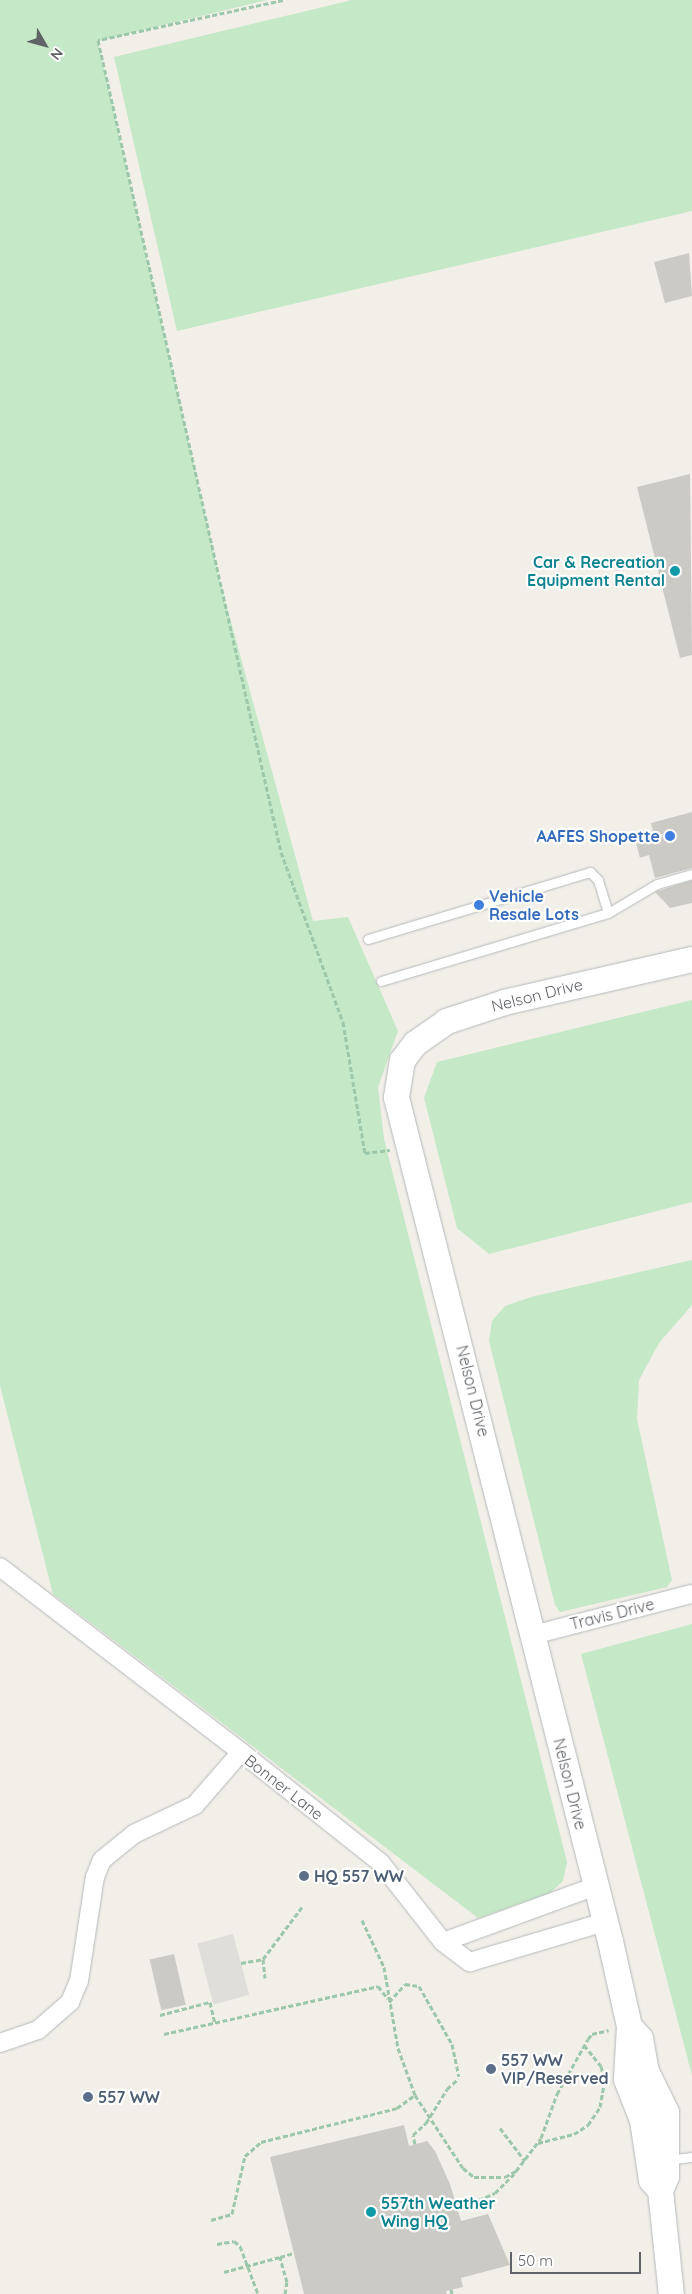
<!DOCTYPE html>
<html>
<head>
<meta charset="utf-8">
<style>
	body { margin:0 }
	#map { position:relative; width:692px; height:2294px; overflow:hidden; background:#f1efe8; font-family:Quicksand,sans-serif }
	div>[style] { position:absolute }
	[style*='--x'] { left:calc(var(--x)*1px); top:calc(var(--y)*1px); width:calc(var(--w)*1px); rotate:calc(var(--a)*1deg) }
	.industrial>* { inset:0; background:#e0deda; transform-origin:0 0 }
	.green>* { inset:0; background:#c5e8c6 }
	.building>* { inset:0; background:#cccac5; transform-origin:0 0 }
	.path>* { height:3px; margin-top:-1.5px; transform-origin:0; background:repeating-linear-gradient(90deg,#9cc7aa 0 5px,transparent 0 7.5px) }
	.roads { filter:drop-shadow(0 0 1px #b5b8bc) drop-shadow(0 0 1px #b5b8bc) }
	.lane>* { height:9px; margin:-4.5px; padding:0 4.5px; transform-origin:4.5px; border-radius:4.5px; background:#fff }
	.street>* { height:18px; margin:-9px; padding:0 9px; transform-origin:9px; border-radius:9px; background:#fff }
	.secondary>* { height:25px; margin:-12.5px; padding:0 12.5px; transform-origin:12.5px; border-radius:12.5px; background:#fff }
	.dots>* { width:14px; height:14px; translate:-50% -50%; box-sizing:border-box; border:2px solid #fff; border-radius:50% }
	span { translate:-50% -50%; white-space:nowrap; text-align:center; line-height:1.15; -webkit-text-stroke:4.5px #fff; paint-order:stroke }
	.culture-label { font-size:16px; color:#0d838f; font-weight:700 }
	.right { translate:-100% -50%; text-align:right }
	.left { translate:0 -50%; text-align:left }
	.shop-label { font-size:16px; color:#366cbe; font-weight:700 }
	.street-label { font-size:16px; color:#5f6368 }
	.service-label { font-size:16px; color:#4e5e75; font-weight:700 }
	.north { position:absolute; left:20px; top:20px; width:50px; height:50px; -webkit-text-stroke:4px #fff; paint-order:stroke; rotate:128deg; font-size:14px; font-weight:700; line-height:20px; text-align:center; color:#5f6368 }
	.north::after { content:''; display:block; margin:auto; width:18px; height:22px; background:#5f6368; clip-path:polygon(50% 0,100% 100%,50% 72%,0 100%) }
	.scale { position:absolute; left:510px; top:2252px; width:131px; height:22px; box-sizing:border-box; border:2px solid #5f6368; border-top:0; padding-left:6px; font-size:15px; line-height:18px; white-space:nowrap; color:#5f6368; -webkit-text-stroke:4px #fff; paint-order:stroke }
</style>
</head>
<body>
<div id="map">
	<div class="industrial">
		<i style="left:233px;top:1934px;width:63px;height:37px;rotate:75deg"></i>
	</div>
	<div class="green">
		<i style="clip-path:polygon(0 0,267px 0,98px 41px,222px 589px,313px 921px,348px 917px,398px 1031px,378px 1087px,384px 1139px,567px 1862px,563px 1881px,550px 1893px,478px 1918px,53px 1594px,0 1386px)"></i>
		<i style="clip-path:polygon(352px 0,692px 0,692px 211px,177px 331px,114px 57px)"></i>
		<i style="clip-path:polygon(692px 1000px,692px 1202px,489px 1254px,457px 1228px,424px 1098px,437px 1062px)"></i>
		<i style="clip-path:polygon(692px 1260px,692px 1305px,659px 1343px,639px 1380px,637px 1419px,672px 1580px,667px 1587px,560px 1612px,555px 1605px,489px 1341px,492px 1321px,505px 1306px,531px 1297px)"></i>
		<i style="clip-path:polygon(692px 1624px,692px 2075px,581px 1654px)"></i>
	</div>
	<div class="building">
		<i style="clip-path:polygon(689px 253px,692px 296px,665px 303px,654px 262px)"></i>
		<i style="clip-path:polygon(690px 474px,692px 655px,680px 658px,637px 487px)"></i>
		<i style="clip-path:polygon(692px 812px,692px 868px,655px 878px,649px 855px,640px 858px,636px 843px,648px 840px,646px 833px,653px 831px,651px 823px)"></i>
		<i style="clip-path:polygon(692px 880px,692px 903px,670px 908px,655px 892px)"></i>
		<i style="left:174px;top:1954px;width:52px;height:25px;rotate:77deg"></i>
		<i style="clip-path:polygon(404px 2125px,409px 2146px,427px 2141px,435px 2151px,450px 2184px,461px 2221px,488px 2214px,510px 2265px,461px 2278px,463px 2287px,446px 2291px,447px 2294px,304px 2294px,270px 2157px)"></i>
	</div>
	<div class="path">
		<i style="--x:283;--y:0;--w:189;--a:167.8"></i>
		<i style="--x:98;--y:40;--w:832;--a:77.3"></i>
		<i style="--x:281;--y:852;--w:181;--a:70"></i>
		<i style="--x:343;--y:1022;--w:133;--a:80.5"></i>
		<i style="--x:365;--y:1153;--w:25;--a:-7"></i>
		<i style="--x:362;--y:1920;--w:52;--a:64.9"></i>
		<i style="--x:384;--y:1967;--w:82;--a:80.2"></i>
		<i style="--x:398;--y:2048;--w:50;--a:70.1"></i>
		<i style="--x:263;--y:1959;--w:19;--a:84"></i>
		<i style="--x:241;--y:1963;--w:22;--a:-10"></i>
		<i style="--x:263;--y:1959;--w:65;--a:-53.1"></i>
		<i style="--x:389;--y:2002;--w:24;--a:-48"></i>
		<i style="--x:405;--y:1984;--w:14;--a:8"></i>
		<i style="--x:419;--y:1986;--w:67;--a:60.4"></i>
		<i style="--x:452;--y:2044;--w:33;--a:78"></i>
		<i style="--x:160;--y:2015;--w:52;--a:-14.6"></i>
		<i style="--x:210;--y:2002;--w:22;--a:77"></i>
		<i style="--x:164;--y:2034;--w:219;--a:-12.6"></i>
		<i style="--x:378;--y:1986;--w:16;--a:52"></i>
		<i style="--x:584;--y:2045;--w:27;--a:51"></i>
		<i style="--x:601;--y:2066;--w:12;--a:76"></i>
		<i style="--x:500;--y:2128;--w:41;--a:52.9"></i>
		<i style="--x:538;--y:2143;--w:37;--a:-14"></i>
		<i style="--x:574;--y:2134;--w:17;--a:-33"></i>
		<i style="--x:588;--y:2125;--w:22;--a:-56"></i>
		<i style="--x:600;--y:2107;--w:22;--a:-80"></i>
		<i style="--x:415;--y:2144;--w:9;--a:-103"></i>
		<i style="--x:413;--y:2135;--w:18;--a:-43"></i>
		<i style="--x:426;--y:2123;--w:40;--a:-58"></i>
		<i style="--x:447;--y:2089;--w:15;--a:-42"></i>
		<i style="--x:458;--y:2209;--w:40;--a:-23.4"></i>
		<i style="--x:495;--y:2193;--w:27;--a:-45"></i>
		<i style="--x:211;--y:2220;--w:22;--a:-16"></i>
		<i style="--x:232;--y:2214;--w:59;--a:-77.4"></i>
		<i style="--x:245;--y:2156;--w:21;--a:-41"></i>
		<i style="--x:261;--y:2142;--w:140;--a:-14"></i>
		<i style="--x:397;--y:2108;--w:22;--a:-36"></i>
		<i style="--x:415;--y:2095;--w:87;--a:56.7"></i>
		<i style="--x:463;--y:2168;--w:14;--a:39"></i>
		<i style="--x:474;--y:2177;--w:31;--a:0"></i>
		<i style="--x:505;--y:2177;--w:13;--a:-29"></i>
		<i style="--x:516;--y:2171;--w:41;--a:-52.9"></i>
		<i style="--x:541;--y:2138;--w:47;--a:-70"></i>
		<i style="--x:557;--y:2094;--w:63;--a:-60.6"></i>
		<i style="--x:588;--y:2039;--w:6;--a:-51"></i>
		<i style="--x:592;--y:2034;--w:17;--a:-13"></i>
		<i style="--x:217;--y:2244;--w:17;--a:-10"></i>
		<i style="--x:234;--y:2241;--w:8;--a:40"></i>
		<i style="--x:240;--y:2246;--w:51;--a:69.4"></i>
		<i style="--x:224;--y:2272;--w:58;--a:-15"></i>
		<i style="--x:451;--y:2289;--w:5;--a:79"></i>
		<i style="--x:285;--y:2294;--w:12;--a:-81"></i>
		<i style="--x:287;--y:2282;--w:26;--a:-106"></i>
		<i style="--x:280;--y:2257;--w:15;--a:-16"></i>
	</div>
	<div class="roads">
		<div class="lane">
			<i style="--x:368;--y:939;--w:232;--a:-16.8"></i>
			<i style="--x:590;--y:872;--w:11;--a:45"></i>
			<i style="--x:598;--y:880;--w:34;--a:73"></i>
			<i style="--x:381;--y:981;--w:237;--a:-16.7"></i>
			<i style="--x:608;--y:913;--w:57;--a:-30.6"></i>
			<i style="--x:657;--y:884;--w:36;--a:-16"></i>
			<i style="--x:667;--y:2160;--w:25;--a:-7"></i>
		</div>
		<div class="street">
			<i style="--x:0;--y:1567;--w:304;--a:37.5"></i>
			<i style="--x:533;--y:1635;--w:164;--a:-14.5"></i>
			<i style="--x:443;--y:1942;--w:163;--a:-20.1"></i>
			<i style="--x:0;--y:2043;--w:40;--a:-18.9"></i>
			<i style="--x:38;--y:2030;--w:43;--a:-41.2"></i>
			<i style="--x:70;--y:2002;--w:23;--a:-67"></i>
			<i style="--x:79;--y:1981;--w:105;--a:-81.3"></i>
			<i style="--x:95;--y:1877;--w:18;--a:-68"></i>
			<i style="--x:102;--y:1860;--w:41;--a:-39.1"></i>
			<i style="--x:134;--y:1834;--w:68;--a:-25.4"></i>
			<i style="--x:195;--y:1805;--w:70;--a:-49"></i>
			<i style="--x:241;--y:1752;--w:177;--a:38.4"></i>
			<i style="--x:380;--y:1862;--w:102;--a:51.8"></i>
			<i style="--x:443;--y:1942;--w:34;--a:37"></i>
			<i style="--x:470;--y:1962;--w:141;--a:-16.5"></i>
		</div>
		<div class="secondary">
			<i style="--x:630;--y:2027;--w:15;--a:48"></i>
			<i style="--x:640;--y:2038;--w:34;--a:80"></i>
			<i style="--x:646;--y:2071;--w:46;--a:64"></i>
			<i style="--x:666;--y:2112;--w:64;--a:90"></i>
			<i style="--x:666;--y:2176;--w:15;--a:113"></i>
			<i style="--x:660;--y:2190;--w:105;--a:84"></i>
			<i style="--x:660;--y:2190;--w:13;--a:-132"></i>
			<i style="--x:651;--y:2180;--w:61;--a:-98.5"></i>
			<i style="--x:642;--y:2120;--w:44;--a:-111.3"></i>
			<i style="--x:626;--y:2079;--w:53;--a:-86.8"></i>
			<i style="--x:629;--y:2026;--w:87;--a:-102.6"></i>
			<i style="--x:610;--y:1941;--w:871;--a:-104.23"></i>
			<i style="--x:396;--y:1097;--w:37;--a:-81"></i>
			<i style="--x:402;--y:1060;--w:21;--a:-53"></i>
			<i style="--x:415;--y:1043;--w:38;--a:-35"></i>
			<i style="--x:446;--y:1021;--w:61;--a:-18.1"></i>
			<i style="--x:504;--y:1002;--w:193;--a:-12.9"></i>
		</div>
	</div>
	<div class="dots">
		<i style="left:675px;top:571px;background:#0f9aa8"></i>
		<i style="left:670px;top:836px;background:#3f7fe0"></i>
		<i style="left:479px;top:905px;background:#3f7fe0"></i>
		<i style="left:304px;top:1876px;background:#5c6f8a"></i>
		<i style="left:491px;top:2069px;background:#5c6f8a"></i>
		<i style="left:88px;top:2097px;background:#5c6f8a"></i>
		<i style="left:371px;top:2212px;background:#0f9aa8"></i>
	</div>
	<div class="culture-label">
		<span class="right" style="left:665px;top:571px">Car &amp; Recreation<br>Equipment Rental</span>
		<span class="left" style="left:381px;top:2212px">557th Weather<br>Wing HQ</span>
	</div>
	<div class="shop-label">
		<span class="right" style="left:660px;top:836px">AAFES Shopette</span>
		<span class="left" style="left:489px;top:905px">Vehicle<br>Resale Lots</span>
	</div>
	<div class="street-label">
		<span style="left:537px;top:995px;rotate:-14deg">Nelson Drive</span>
		<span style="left:473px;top:1391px;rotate:76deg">Nelson Drive</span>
		<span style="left:612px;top:1614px;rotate:-14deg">Travis Drive</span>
		<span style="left:570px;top:1784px;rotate:76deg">Nelson Drive</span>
		<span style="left:284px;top:1787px;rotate:38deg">Bonner Lane</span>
	</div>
	<div class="service-label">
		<span class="left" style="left:314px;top:1876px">HQ 557 WW</span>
		<span class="left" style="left:501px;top:2069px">557 WW<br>VIP/Reserved</span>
		<span class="left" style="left:98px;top:2097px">557 WW</span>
	</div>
	<div class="north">N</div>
	<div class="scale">50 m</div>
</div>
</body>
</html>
